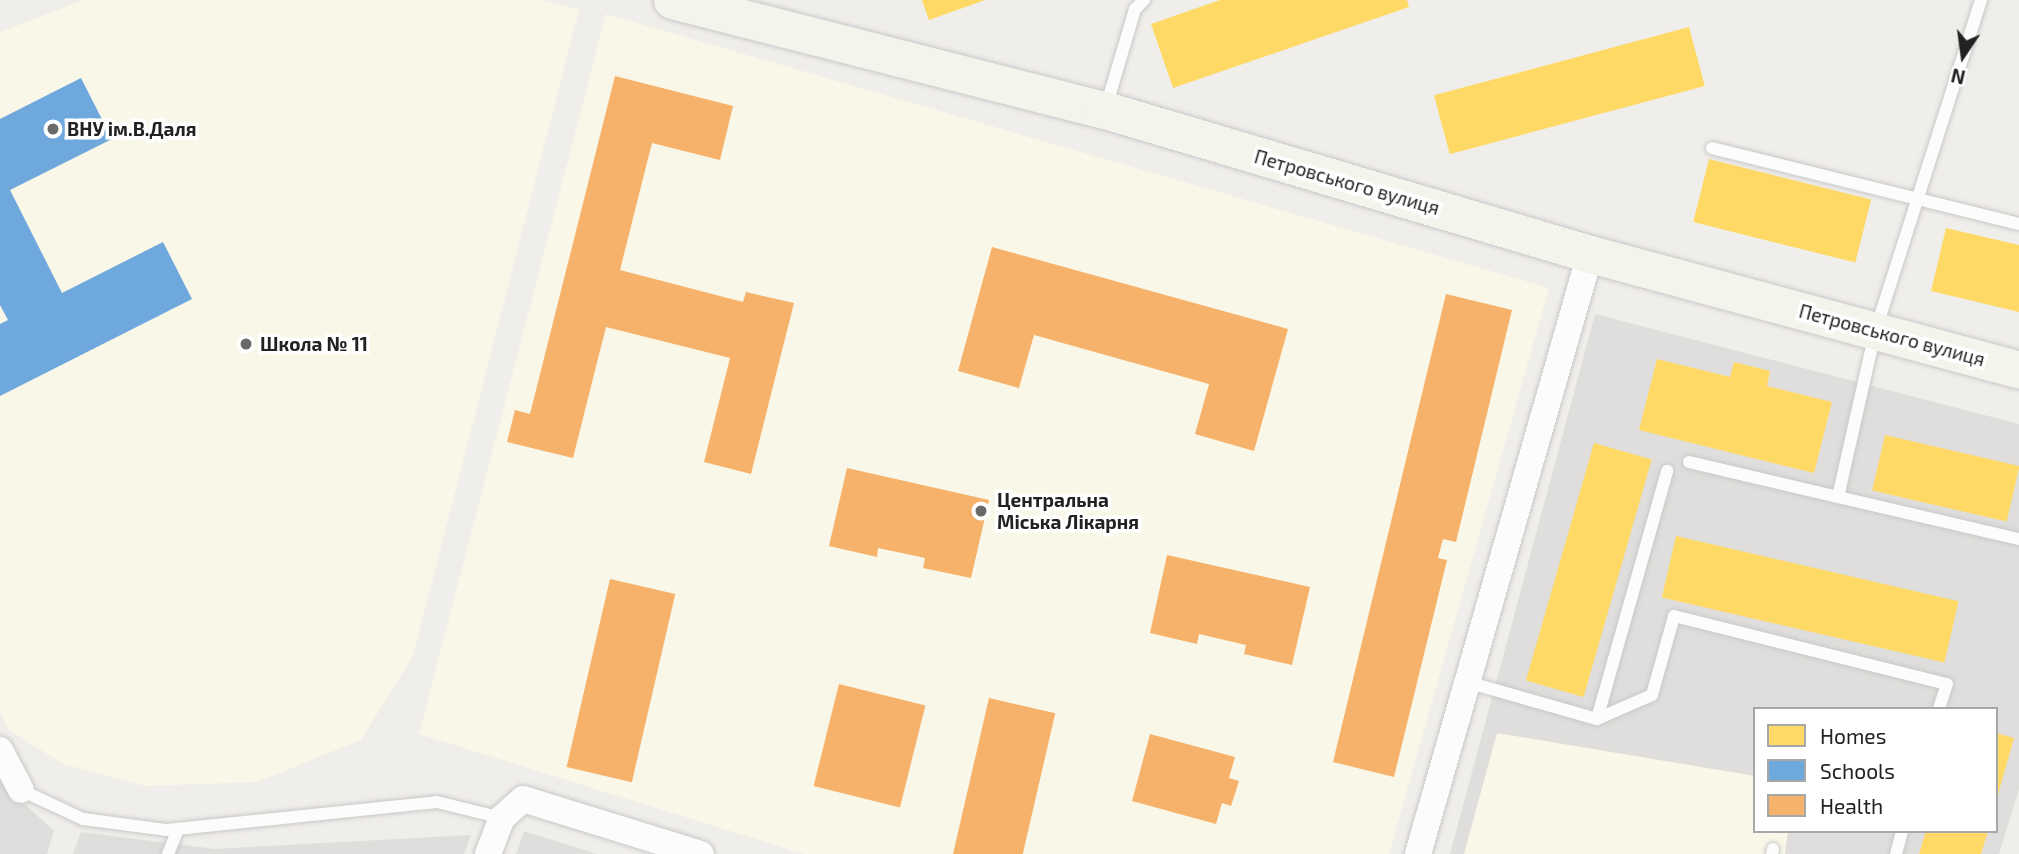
<!DOCTYPE html>
<html>
<head>
<meta charset="utf-8">
<style>
	body { margin:0 }
	#map { position:relative; width:2019px; height:854px; overflow:hidden; background:#f0eeeb; font-family:"Exo 2",sans-serif }
	div>[style] { position:absolute }
	[style*='--x'] { left:calc(var(--x)*1px); top:calc(var(--y)*1px); width:calc(var(--w)*1px); rotate:calc(var(--a)*1deg) }
	.residential>* { inset:0; background:#dfdedc }
	.education>* { inset:0; background:#f8f7e8 }
	.homes>* { inset:0; background:#ffd966; transform-origin:0 0 }
	.schools>* { inset:0; background:#6fa8dc }
	.health>* { inset:0; background:#f6b26b; transform-origin:0 0 }
	.roads { filter:drop-shadow(0 0 2px #c9c8c7) drop-shadow(0 0 2px #c9c8c7) }
	.lane>* { height:12px; margin:-6px; padding:0 6px; transform-origin:6px; border-radius:6px; background:#fdfcfc }
	.street>* { height:26px; margin:-13px; padding:0 13px; transform-origin:13px; border-radius:13px; background:#fdfcfc }
	.secondary>* { height:37px; margin:-18.5px; padding:0 18.5px; transform-origin:18.5px; border-radius:18.5px; background:#f4f4ed }
	.dots>* { width:19px; height:19px; translate:-50% -50%; box-sizing:border-box; border:4px solid #fff; border-radius:50% }
	span { translate:-50% -50%; white-space:nowrap; text-align:center; line-height:1.15; -webkit-text-stroke:7px #fff; paint-order:stroke }
	.poi-label { font-size:19px; color:#222; font-weight:700 }
	.left { translate:0 -50%; text-align:left }
	.street-label { font-size:19px; color:#222 }
	.legend { position:absolute; left:1753px; top:707px; width:245px; height:126px; box-sizing:border-box; background:#fff; border:2px solid #a7a7a7; margin:0; padding:9px 12px; list-style:none; font-size:21px; color:#222 }
	.legend li { display:flex; align-items:center; gap:14px; height:35px }
	.legend b { width:35px; border:2px solid #a7a7a7 }
	.north { position:absolute; left:1928px; top:21px; width:70px; height:70px; -webkit-text-stroke:5px #fff; paint-order:stroke; rotate:193deg; font-size:19px; font-weight:700; line-height:28px; text-align:center; color:#222 }
	.north::after { content:''; display:block; margin:auto; width:24px; height:32px; background:#222; clip-path:polygon(50% 0,100% 100%,50% 72%,0 100%) }
</style>
</head>
<body>
<div id="map">
	<div class="residential">
		<i style="clip-path:polygon(evenodd,1595px 314px,2019px 424px,2019px 789px,1999px 854px,1450px 854px,1595px 314px,1755px 709px,1996px 709px,1996px 831px,1755px 831px,1755px 709px)"></i>
		<i style="clip-path:polygon(0 781px,54px 831px,47px 854px,0 854px)"></i>
		<i style="clip-path:polygon(524px 831px,597px 854px,516px 854px)"></i>
		<i style="clip-path:polygon(81px 832px,215px 849px,471px 835px,464px 854px,73px 854px)"></i>
	</div>
	<div class="education">
		<i style="clip-path:polygon(84px 0,543px 0,579px 10px,413px 656px,361px 740px,257px 782px,145px 786px,63px 764px,9px 730px,0 711px,0 32px)"></i>
		<i style="clip-path:polygon(606px 14px,1549px 288px,1389px 854px,804px 854px,419px 734px)"></i>
		<i style="clip-path:polygon(1497px 733px,1755px 776px,1755px 831px,1788px 831px,1785px 854px,1464px 854px)"></i>
	</div>
	<div class="homes">
		<i style="clip-path:polygon(922px 0,985px 0,929px 20px)"></i>
		<i style="clip-path:polygon(1220px 0,1407px 0,1409px 7px,1173px 88px,1151px 24px)"></i>
		<i style="left:1689px;top:27px;width:61px;height:264px;rotate:75deg"></i>
		<i style="left:1709px;top:159px;width:167px;height:65px;rotate:14deg"></i>
		<i style="clip-path:polygon(1946px 228px,2019px 245px,2019px 312px,1931px 291px)"></i>
		<i style="clip-path:polygon(1657px 359px,1730px 377px,1734px 362px,1770px 371px,1767px 386px,1832px 402px,1814px 473px,1639px 430px)"></i>
		<i style="left:1885px;top:435px;width:138px;height:57px;rotate:13deg"></i>
		<i style="left:1594px;top:443px;width:60px;height:247px;rotate:16deg"></i>
		<i style="left:1676px;top:536px;width:290px;height:63px;rotate:13deg"></i>
		<i style="clip-path:polygon(1996px 733px,2014px 738px,1997px 798px,1996px 798px)"></i>
		<i style="clip-path:polygon(1926px 831px,1988px 831px,1981px 854px,1919px 854px)"></i>
	</div>
	<div class="schools">
		<i style="clip-path:polygon(81px 78px,112px 139px,10px 190px,62px 293px,163px 242px,192px 299px,0 396px,0 324px,8px 320px,0 305px,0 119px)"></i>
	</div>
	<div class="health">
		<i style="clip-path:polygon(615px 76px,733px 106px,720px 160px,652px 143px,620px 270px,743px 302px,746px 292px,794px 303px,751px 474px,704px 462px,730px 358px,606px 327px,573px 458px,507px 442px,515px 410px,530px 414px)"></i>
		<i style="clip-path:polygon(992px 247px,1288px 329px,1254px 451px,1195px 434px,1209px 384px,1034px 335px,1019px 388px,958px 371px)"></i>
		<i style="clip-path:polygon(1446px 294px,1512px 310px,1456px 542px,1443px 539px,1438px 558px,1447px 560px,1394px 777px,1333px 762px)"></i>
		<i style="clip-path:polygon(847px 468px,989px 500px,971px 578px,923px 568px,925px 558px,878px 548px,877px 557px,829px 546px)"></i>
		<i style="clip-path:polygon(1167px 555px,1310px 587px,1292px 665px,1244px 654px,1246px 645px,1199px 634px,1197px 644px,1150px 633px)"></i>
		<i style="left:610px;top:579px;width:67px;height:193px;rotate:13deg"></i>
		<i style="left:839px;top:684px;width:89px;height:105px;rotate:14deg"></i>
		<i style="left:989px;top:698px;width:68px;height:160px;rotate:13deg"></i>
		<i style="clip-path:polygon(1150px 734px,1235px 757px,1229px 778px,1239px 781px,1231px 806px,1222px 803px,1216px 824px,1132px 801px)"></i>
	</div>
	<div class="roads">
		<div class="lane">
			<i style="--x:1106;--y:107;--w:102;--a:-73.5"></i>
			<i style="--x:1135;--y:9;--w:13;--a:-45"></i>
			<i style="--x:1712;--y:148;--w:316;--a:13.9"></i>
			<i style="--x:1689;--y:462;--w:153;--a:13.2"></i>
			<i style="--x:1838;--y:497;--w:172;--a:-77.3"></i>
			<i style="--x:1876;--y:329;--w:345;--a:-72.3"></i>
			<i style="--x:1838;--y:497;--w:186;--a:13.1"></i>
			<i style="--x:1467;--y:682;--w:135;--a:15.9"></i>
			<i style="--x:1597;--y:719;--w:258;--a:-74.2"></i>
			<i style="--x:1597;--y:719;--w:60;--a:-23.6"></i>
			<i style="--x:1652;--y:695;--w:82;--a:-74.4"></i>
			<i style="--x:1674;--y:616;--w:281;--a:14"></i>
			<i style="--x:1947;--y:684;--w:26;--a:108"></i>
			<i style="--x:21;--y:790;--w:68;--a:25.1"></i>
			<i style="--x:83;--y:819;--w:85;--a:7.5"></i>
			<i style="--x:167;--y:830;--w:271;--a:-5.9"></i>
			<i style="--x:437;--y:802;--w:67;--a:13.8"></i>
			<i style="--x:168;--y:854;--w:27;--a:-68"></i>
			<i style="--x:1772;--y:854;--w:5;--a:-79"></i>
			<i style="--x:1896;--y:854;--w:24;--a:-75"></i>
		</div>
		<div class="street">
			<i style="--x:0;--y:750;--w:45;--a:62.3"></i>
			<i style="--x:488;--y:854;--w:39;--a:-69"></i>
			<i style="--x:502;--y:818;--w:28;--a:-42"></i>
			<i style="--x:523;--y:799;--w:186;--a:17.2"></i>
			<i style="--x:1418;--y:854;--w:624;--a:-74"></i>
		</div>
		<div class="secondary">
			<i style="--x:672;--y:0;--w:447;--a:14.3"></i>
			<i style="--x:1105;--y:110;--w:506;--a:16.54"></i>
			<i style="--x:1590;--y:254;--w:444;--a:15.1"></i>
		</div>
	</div>
	<div class="dots">
		<i style="left:53px;top:129px;background:#6a6968"></i>
		<i style="left:246px;top:344px;background:#6a6968"></i>
		<i style="left:981px;top:511px;background:#6a6968"></i>
	</div>
	<div class="poi-label">
		<span class="left" style="left:67px;top:129px">ВНУ ім.В.Даля</span>
		<span class="left" style="left:260px;top:344px">Школа № 11</span>
		<span class="left" style="left:997px;top:511px">Центральна<br>Міська Лікарня</span>
	</div>
	<div class="street-label">
		<span style="left:1347px;top:182px;rotate:16deg">Петровського вулиця</span>
		<span style="left:1892px;top:335px;rotate:15deg">Петровського вулиця</span>
	</div>
	<ul class="legend">
	<li><b style="height:19px;background:#ffd966"></b>Homes</li>
	<li><b style="height:19px;background:#6fa8dc"></b>Schools</li>
	<li><b style="height:19px;background:#f6b26b"></b>Health</li>
	</ul>
	<div class="north">N</div>
</div>
</body>
</html>
